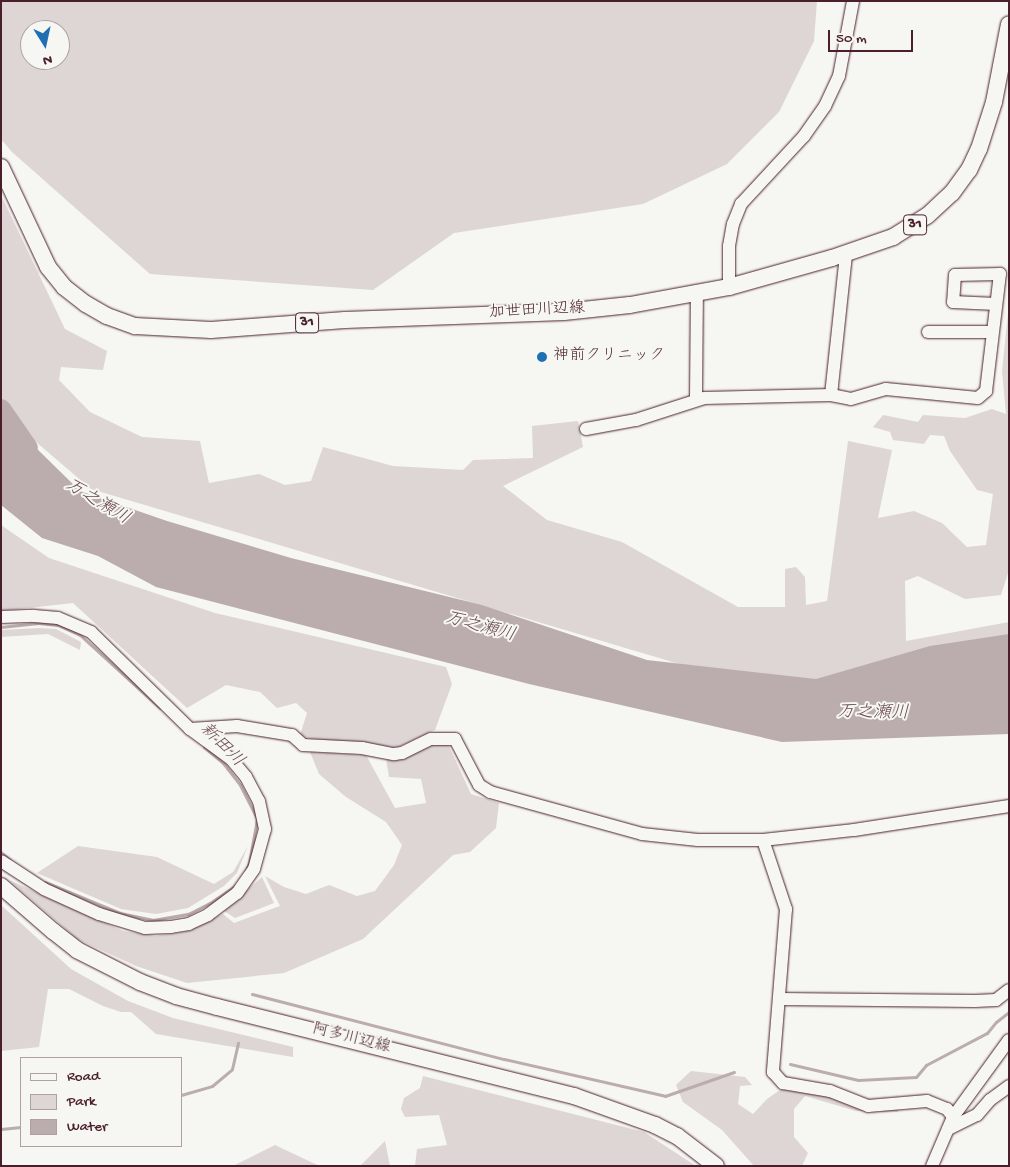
<!DOCTYPE html>
<html>
<head>
<meta charset="utf-8">
<style>
	body { margin:0 }
	#map { position:relative; width:1010px; height:1167px; overflow:hidden; background:#f6f6f2; font-family:"Gochi Hand","Klee One",sans-serif }
	div>[style] { position:absolute }
	[style*='--x'] { left:calc(var(--x)*1px); top:calc(var(--y)*1px); width:calc(var(--w)*1px); rotate:calc(var(--a)*1deg) }
	.green>* { inset:0; background:#ddd6d5 }
	.water>* { inset:0; background:#bbadae }
	.stream>* { height:3px; margin:-1.5px; padding:0 1.5px; transform-origin:1.5px; border-radius:1.5px; background:#bbadae }
	.river>* { height:20px; margin:-10px; padding:0 10px; transform-origin:10px; border-radius:10px; background:#bbadae }
	.roads { filter:drop-shadow(0 0 1px #4a1f2b) drop-shadow(0 0 1px #4a1f2b) }
	.minor>* { height:12px; margin:-6px; padding:0 6px; transform-origin:6px; border-radius:6px; background:#f6f6f2 }
	.major>* { height:16px; margin:-8px; padding:0 8px; transform-origin:8px; border-radius:8px; background:#f6f6f2 }
	.dots>* { width:14px; height:14px; translate:-50% -50%; box-sizing:border-box; border:2px solid #f6f6f2; border-radius:50% }
	span { translate:-50% -50%; white-space:nowrap; text-align:center; line-height:1.15; -webkit-text-stroke:4px #f6f6f2; paint-order:stroke }
	.shield-label span { padding:1px 4px; background:#f6f6f2; border:1px solid; border-radius:4px; -webkit-text-stroke-width:0 }
	.shield-label { font-size:15px; color:#4a1f2b; font-weight:700 }
	.street-label { font-size:16px; color:#4a1f2b }
	.poi-label { font-size:16px; color:#4a1f2b }
	.left { translate:0 -50%; text-align:left }
	.water-label { font-size:18px; color:#6c4a52; font-style:italic }
	.frame { position:absolute; inset:0; border:2px solid #4a1f2b; pointer-events:none }
	.legend { position:absolute; left:20px; top:1057px; width:162px; height:90px; box-sizing:border-box; background:#f6f6f2; border:1px solid #b1a0a2; margin:0; padding:6px 9px; list-style:none; font-size:15px; color:#4a1f2b }
	.legend li { display:flex; align-items:center; gap:10px; height:25px }
	.legend b { width:25px; border:1px solid #b1a0a2 }
	.north { position:absolute; left:20px; top:20px; width:50px; height:50px; box-sizing:border-box; background:#f6f6f2; border:1px solid #b1a0a2; border-radius:50%; rotate:170deg; font-size:14px; font-weight:700; line-height:20px; text-align:center; color:#4a1f2b }
	.north::after { content:''; display:block; margin:auto; width:18px; height:22px; background:#1f6fb2; clip-path:polygon(50% 0,100% 100%,50% 72%,0 100%) }
	.scale { position:absolute; left:828px; top:30px; width:85px; height:22px; box-sizing:border-box; border:2px solid #4a1f2b; border-top:0; padding-left:6px; font-size:15px; line-height:18px; white-space:nowrap; color:#4a1f2b; -webkit-text-stroke:4px #f6f6f2; paint-order:stroke }
</style>
</head>
<body>
<div id="map">
	<div class="green">
		<i style="clip-path:polygon(evenodd,1px 1px,817px 1px,814px 41px,779px 112px,727px 164px,643px 204px,454px 233px,373px 290px,150px 274px,12px 152px,1px 139px,1px 1px,30px 30px,60px 30px,60px 60px,30px 60px,30px 30px)"></i>
		<i style="clip-path:polygon(1px 195px,65px 329px,107px 351px,103px 370px,61px 367px,59px 380px,90px 412px,142px 437px,200px 441px,209px 483px,259px 474px,285px 485px,311px 481px,323px 447px,393px 466px,463px 470px,473px 460px,533px 458px,532px 426px,578px 421px,583px 447px,503px 486px,547px 520px,622px 542px,738px 607px,785px 607px,785px 569px,796px 567px,805px 577px,806px 605px,827px 601px,848px 441px,892px 450px,878px 518px,914px 511px,942px 523px,967px 547px,986px 545px,993px 494px,977px 490px,950px 451px,944px 436px,930px 435px,924px 444px,893px 440px,890px 432px,873px 427px,883px 415px,918px 422px,923px 415px,965px 418px,992px 409px,1006px 414px,1002px 371px,1009px 304px,1009px 570px,1001px 595px,965px 599px,918px 576px,905px 581px,906px 641px,1009px 622px,1009px 681px,807px 702px,91px 489px,1px 412px)"></i>
		<i style="clip-path:polygon(1px 525px,49px 558px,215px 613px,446px 667px,452px 684px,435px 730px,394px 749px,308px 738px,300px 735px,307px 713px,296px 703px,277px 708px,260px 692px,226px 685px,187px 708px,73px 603px,1px 611px)"></i>
		<i style="clip-path:polygon(39px 628px,56px 629px,81px 642px,80px 650px,48px 634px,1px 637px,1px 630px)"></i>
		<i style="clip-path:polygon(434px 744px,448px 744px,471px 794px,499px 803px,496px 828px,470px 852px,453px 855px,363px 939px,284px 973px,187px 983px,136px 966px,77px 939px,9px 880px,123px 931px,156px 936px,183px 932px,223px 914px,234px 923px,280px 906px,265px 876px,284px 887px,306px 894px,329px 885px,357px 896px,375px 891px,394px 865px,402px 845px,386px 822px,346px 797px,319px 774px,310px 752px,366px 755px,395px 808px,426px 803px,421px 779px,389px 777px,386px 759px,399px 760px)"></i>
		<i style="clip-path:polygon(78px 846px,157px 857px,214px 884px,233px 872px,248px 846px,237px 873px,224px 886px,188px 908px,156px 914px,121px 909px,37px 873px)"></i>
		<i style="clip-path:polygon(262px 877px,274px 903px,235px 918px,224px 911px)"></i>
		<i style="clip-path:polygon(1px 905px,71px 969px,128px 1001px,173px 1018px,293px 1047px,293px 1057px,156px 1034px,131px 1012px,121px 1012px,103px 1006px,69px 989px,48px 989px,39px 1047px,1px 1051px)"></i>
		<i style="clip-path:polygon(691px 1071px,745px 1077px,752px 1085px,740px 1086px,738px 1104px,753px 1114px,767px 1099px,783px 1088px,897px 1107px,898px 1112px,856px 1111px,805px 1096px,794px 1109px,794px 1137px,808px 1153px,802px 1166px,754px 1166px,722px 1130px,683px 1102px,676px 1085px)"></i>
		<i style="clip-path:polygon(423px 1076px,644px 1132px,696px 1166px,415px 1166px,417px 1149px,447px 1145px,439px 1115px,405px 1117px,401px 1109px,404px 1098px,420px 1088px)"></i>
		<i style="clip-path:polygon(385px 1141px,390px 1166px,360px 1166px)"></i>
		<i style="clip-path:polygon(275px 1145px,313px 1163px,320px 1166px,233px 1166px)"></i>
	</div>
	<div class="water">
		<i style="clip-path:polygon(1px 418px,30px 442px,80px 491px,167px 521px,291px 558px,482px 605px,647px 660px,816px 679px,930px 646px,1009px 634px,1009px 734px,782px 742px,529px 684px,156px 587px,98px 556px,42px 538px,1px 505px)"></i>
	</div>
	<div class="stream">
		<i style="--x:1;--y:627;--w:38;--a:-6"></i>
		<i style="--x:39;--y:623;--w:19;--a:6"></i>
		<i style="--x:58;--y:625;--w:24;--a:24"></i>
		<i style="--x:80;--y:635;--w:108;--a:42.4"></i>
		<i style="--x:204;--y:747;--w:25;--a:40"></i>
		<i style="--x:223;--y:763;--w:28;--a:52"></i>
		<i style="--x:240;--y:785;--w:38;--a:63"></i>
		<i style="--x:257;--y:819;--w:45;--a:100.3"></i>
		<i style="--x:249;--y:863;--w:10;--a:114"></i>
		<i style="--x:1;--y:852;--w:12;--a:42"></i>
		<i style="--x:45;--y:882;--w:81;--a:22.5"></i>
		<i style="--x:120;--y:913;--w:34;--a:12"></i>
		<i style="--x:153;--y:920;--w:36;--a:-10"></i>
		<i style="--x:188;--y:914;--w:28;--a:-27"></i>
		<i style="--x:213;--y:901;--w:29;--a:-35"></i>
		<i style="--x:252;--y:994;--w:260;--a:14.5"></i>
		<i style="--x:504;--y:1059;--w:165;--a:12.9"></i>
		<i style="--x:665;--y:1096;--w:73;--a:-19.2"></i>
		<i style="--x:790;--y:1064;--w:70;--a:13.2"></i>
		<i style="--x:858;--y:1080;--w:58;--a:-3"></i>
		<i style="--x:916;--y:1077;--w:16;--a:-50"></i>
		<i style="--x:926;--y:1065;--w:69;--a:-27.7"></i>
		<i style="--x:987;--y:1033;--w:14;--a:-51"></i>
		<i style="--x:996;--y:1022;--w:16;--a:-38"></i>
		<i style="--x:181;--y:1095;--w:32;--a:-16"></i>
		<i style="--x:212;--y:1086;--w:26;--a:-40"></i>
		<i style="--x:232;--y:1069;--w:27;--a:-77"></i>
		<i style="--x:1;--y:1129;--w:20;--a:-6"></i>
	</div>
	<div class="river">
		<i style="--x:1;--y:409;--w:47;--a:55.3"></i>
	</div>
	<div class="roads">
		<div class="minor">
			<i style="--x:729;--y:287;--w:41;--a:-90"></i>
			<i style="--x:729;--y:246;--w:22;--a:-80"></i>
			<i style="--x:733;--y:224;--w:22;--a:-68"></i>
			<i style="--x:741;--y:204;--w:93;--a:-47.2"></i>
			<i style="--x:804;--y:136;--w:37;--a:-55"></i>
			<i style="--x:825;--y:106;--w:33;--a:-65"></i>
			<i style="--x:839;--y:76;--w:76;--a:-79.4"></i>
			<i style="--x:928;--y:332;--w:64;--a:0"></i>
			<i style="--x:831;--y:395;--w:142;--a:-83.9"></i>
			<i style="--x:696;--y:399;--w:105;--a:-89.5"></i>
			<i style="--x:586;--y:429;--w:51;--a:-10.2"></i>
			<i style="--x:636;--y:420;--w:71;--a:-17.9"></i>
			<i style="--x:704;--y:398;--w:127;--a:-1.4"></i>
			<i style="--x:831;--y:395;--w:20;--a:11"></i>
			<i style="--x:851;--y:399;--w:36;--a:-16"></i>
			<i style="--x:886;--y:389;--w:92;--a:5.6"></i>
			<i style="--x:978;--y:398;--w:11;--a:-41"></i>
			<i style="--x:986;--y:391;--w:118;--a:-83.2"></i>
			<i style="--x:1000;--y:274;--w:45;--a:178.7"></i>
			<i style="--x:955;--y:275;--w:27;--a:94"></i>
			<i style="--x:953;--y:302;--w:43;--a:2.7"></i>
			<i style="--x:1;--y:617;--w:33;--a:-2"></i>
			<i style="--x:34;--y:616;--w:24;--a:5"></i>
			<i style="--x:58;--y:618;--w:36;--a:23"></i>
			<i style="--x:91;--y:632;--w:139;--a:44.4"></i>
			<i style="--x:190;--y:729;--w:51;--a:36.2"></i>
			<i style="--x:231;--y:759;--w:23;--a:50"></i>
			<i style="--x:246;--y:777;--w:27;--a:62"></i>
			<i style="--x:259;--y:801;--w:29;--a:78"></i>
			<i style="--x:265;--y:829;--w:41;--a:105.4"></i>
			<i style="--x:254;--y:869;--w:29;--a:125"></i>
			<i style="--x:237;--y:893;--w:36;--a:143"></i>
			<i style="--x:208;--y:915;--w:21;--a:155"></i>
			<i style="--x:189;--y:924;--w:18;--a:171"></i>
			<i style="--x:171;--y:927;--w:26;--a:178"></i>
			<i style="--x:145;--y:928;--w:48;--a:-163.1"></i>
			<i style="--x:99;--y:914;--w:60;--a:-155.6"></i>
			<i style="--x:44;--y:889;--w:51;--a:-146.9"></i>
			<i style="--x:190;--y:729;--w:47;--a:-3.7"></i>
			<i style="--x:237;--y:726;--w:56;--a:9.3"></i>
			<i style="--x:292;--y:735;--w:15;--a:42"></i>
			<i style="--x:303;--y:745;--w:59;--a:2.9"></i>
			<i style="--x:362;--y:748;--w:33;--a:11"></i>
			<i style="--x:394;--y:754;--w:8;--a:-7"></i>
			<i style="--x:402;--y:753;--w:32;--a:-26"></i>
			<i style="--x:431;--y:739;--w:24;--a:0"></i>
			<i style="--x:455;--y:739;--w:52;--a:62.4"></i>
			<i style="--x:479;--y:785;--w:13;--a:32"></i>
			<i style="--x:490;--y:792;--w:158;--a:15.4"></i>
			<i style="--x:642;--y:834;--w:56;--a:6.1"></i>
			<i style="--x:698;--y:840;--w:65;--a:0"></i>
			<i style="--x:763;--y:840;--w:92;--a:-6.3"></i>
			<i style="--x:854;--y:830;--w:157;--a:-8.8"></i>
			<i style="--x:763;--y:840;--w:73;--a:71.6"></i>
			<i style="--x:786;--y:909;--w:164;--a:94.6"></i>
			<i style="--x:773;--y:1072;--w:15;--a:48"></i>
			<i style="--x:783;--y:1083;--w:48;--a:9.7"></i>
			<i style="--x:830;--y:1091;--w:41;--a:21.5"></i>
			<i style="--x:868;--y:1106;--w:59;--a:-4.8"></i>
			<i style="--x:927;--y:1101;--w:22;--a:22"></i>
			<i style="--x:947;--y:1109;--w:10;--a:53"></i>
			<i style="--x:779;--y:999;--w:196;--a:0.6"></i>
			<i style="--x:975;--y:1001;--w:21;--a:-3"></i>
			<i style="--x:996;--y:1000;--w:16;--a:-38"></i>
			<i style="--x:948;--y:1129;--w:32;--a:-26"></i>
			<i style="--x:977;--y:1115;--w:20;--a:-49"></i>
			<i style="--x:990;--y:1100;--w:24;--a:-36"></i>
			<i style="--x:932;--y:1166;--w:53;--a:-66.8"></i>
			<i style="--x:953;--y:1117;--w:95;--a:-54"></i>
		</div>
		<div class="major">
			<i style="--x:1;--y:167;--w:110;--a:64.8"></i>
			<i style="--x:48;--y:267;--w:26;--a:51"></i>
			<i style="--x:64;--y:287;--w:28;--a:38"></i>
			<i style="--x:86;--y:304;--w:24;--a:30"></i>
			<i style="--x:107;--y:316;--w:30;--a:20"></i>
			<i style="--x:135;--y:326;--w:76;--a:3"></i>
			<i style="--x:211;--y:330;--w:134;--a:-4.3"></i>
			<i style="--x:345;--y:320;--w:219;--a:-2.1"></i>
			<i style="--x:564;--y:312;--w:66;--a:-6.1"></i>
			<i style="--x:630;--y:305;--w:101;--a:-10.3"></i>
			<i style="--x:729;--y:287;--w:107;--a:-15.7"></i>
			<i style="--x:832;--y:258;--w:65;--a:-19"></i>
			<i style="--x:893;--y:237;--w:40;--a:-32"></i>
			<i style="--x:927;--y:216;--w:34;--a:-43"></i>
			<i style="--x:952;--y:193;--w:29;--a:-54"></i>
			<i style="--x:969;--y:170;--w:23;--a:-65"></i>
			<i style="--x:979;--y:149;--w:49;--a:-72.3"></i>
			<i style="--x:994;--y:102;--w:79;--a:-79.1"></i>
			<i style="--x:1;--y:886;--w:69;--a:40.9"></i>
			<i style="--x:53;--y:931;--w:31;--a:38"></i>
			<i style="--x:77;--y:950;--w:71;--a:26.9"></i>
			<i style="--x:140;--y:982;--w:39;--a:21"></i>
			<i style="--x:176;--y:996;--w:42;--a:15"></i>
			<i style="--x:217;--y:1007;--w:368;--a:14"></i>
			<i style="--x:574;--y:1096;--w:86;--a:19.7"></i>
			<i style="--x:655;--y:1125;--w:25;--a:27"></i>
			<i style="--x:677;--y:1136;--w:49;--a:37.6"></i>
		</div>
	</div>
	<div class="dots">
		<i style="left:542px;top:357px;background:#1f6fb2"></i>
	</div>
	<div class="shield-label">
		<span style="left:915px;top:225px">31</span>
		<span style="left:307px;top:323px">31</span>
	</div>
	<div class="street-label">
		<span style="left:537px;top:312px;rotate:-3deg">加世田川辺線</span>
		<span style="left:351px;top:1040px;rotate:14deg">阿多川辺線</span>
	</div>
	<div class="poi-label">
		<span class="left" style="left:553px;top:357px">神前クリニック</span>
	</div>
	<div class="water-label">
		<span style="left:97px;top:503px;rotate:31deg">万之瀬川</span>
		<span style="left:480px;top:628px;rotate:15deg">万之瀬川</span>
		<span style="left:873px;top:714px;rotate:1deg">万之瀬川</span>
		<span style="left:221px;top:746px;rotate:45deg">新田川</span>
	</div>
	<div class="frame"></div>
	<ul class="legend">
	<li><b style="height:6px;background:#f6f6f2"></b>Road</li>
	<li><b style="height:14px;background:#ddd6d5"></b>Park</li>
	<li><b style="height:14px;background:#bbadae"></b>Water</li>
	</ul>
	<div class="north">N</div>
	<div class="scale">50 m</div>
</div>
</body>
</html>
